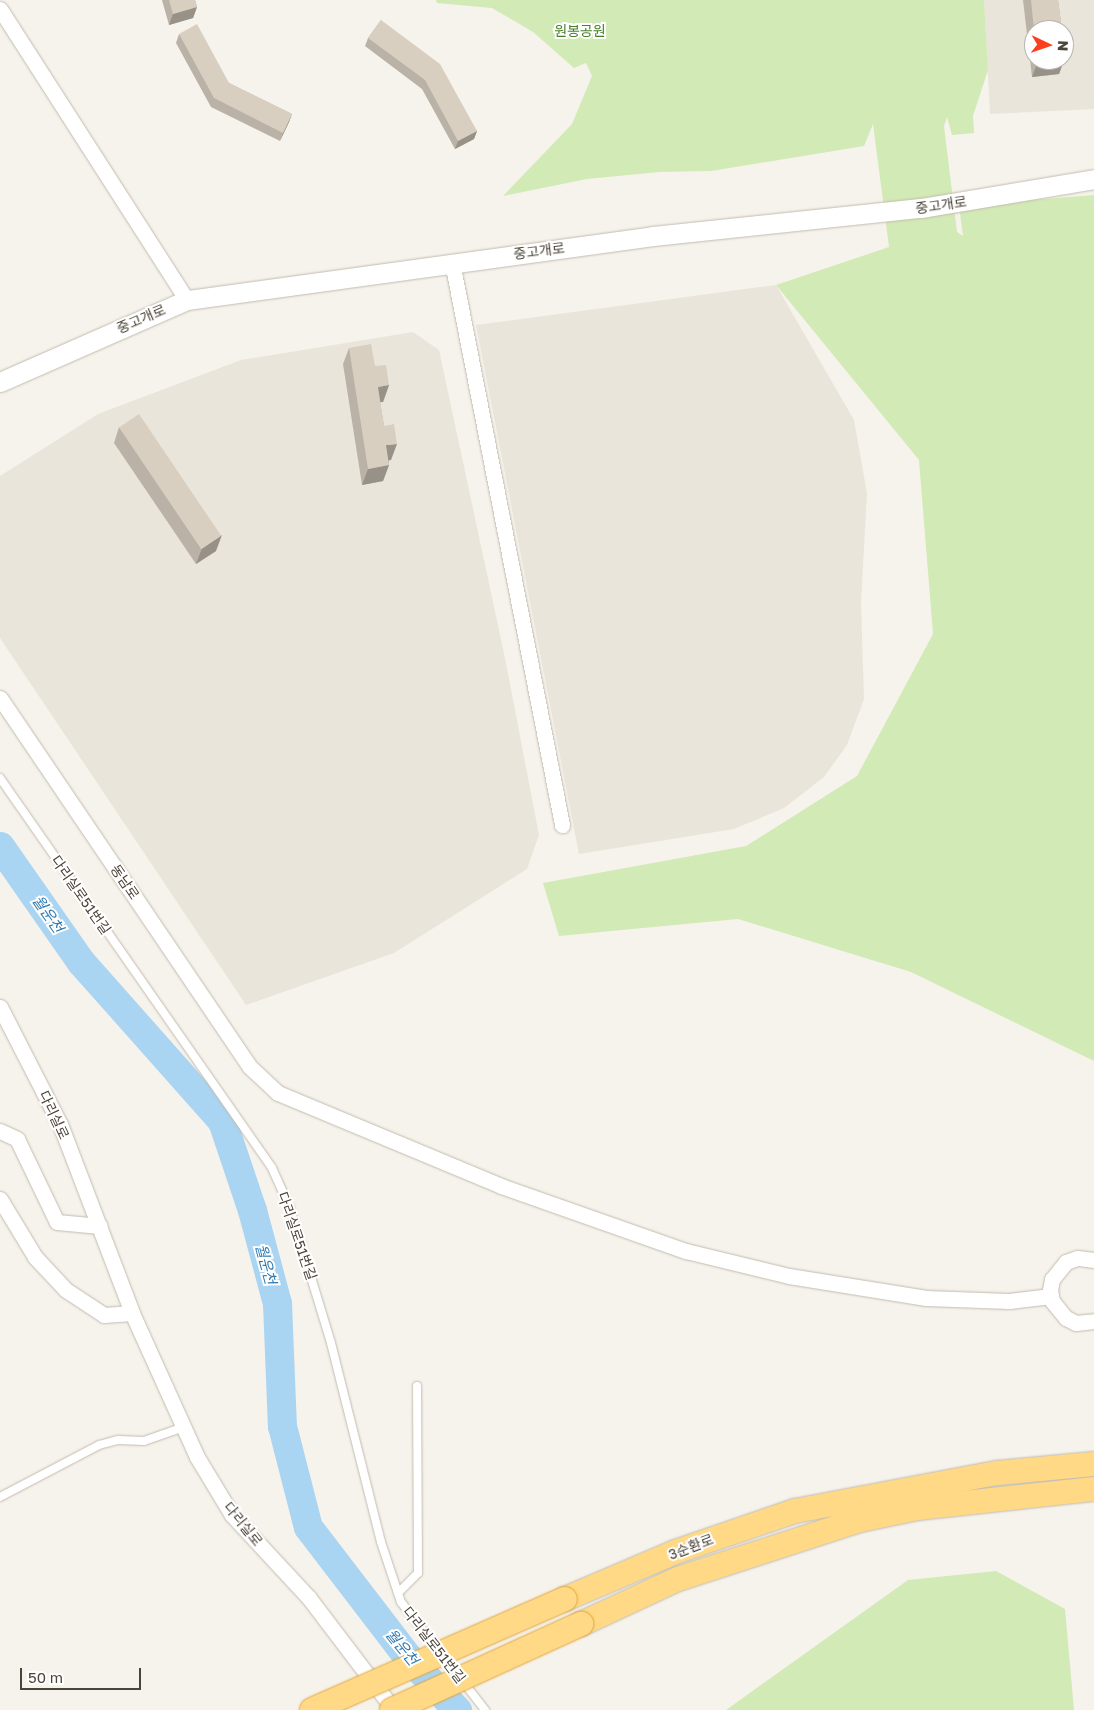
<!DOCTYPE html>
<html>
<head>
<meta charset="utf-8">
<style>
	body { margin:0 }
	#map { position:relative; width:1094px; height:1710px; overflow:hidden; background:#f6f3ec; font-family:"Golos Text","Noto Sans KR",sans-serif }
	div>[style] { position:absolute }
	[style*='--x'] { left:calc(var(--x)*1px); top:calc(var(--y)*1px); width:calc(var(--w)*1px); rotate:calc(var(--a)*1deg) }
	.residential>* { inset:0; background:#eae5da }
	.green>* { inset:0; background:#d2eab5 }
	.river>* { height:29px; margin:-14.5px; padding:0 14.5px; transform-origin:14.5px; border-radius:14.5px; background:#a9d4f2 }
	.roads { filter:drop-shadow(0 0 1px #c2bbae) drop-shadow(0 0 1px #c2bbae) }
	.service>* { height:8px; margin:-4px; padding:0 4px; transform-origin:4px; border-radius:4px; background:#fff }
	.minor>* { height:15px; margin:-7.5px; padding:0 7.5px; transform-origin:7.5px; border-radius:7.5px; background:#fff }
	.tertiary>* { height:19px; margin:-9.5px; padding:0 9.5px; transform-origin:9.5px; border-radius:9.5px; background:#fff }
	.trunk>* { height:24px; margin:-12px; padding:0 12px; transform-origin:12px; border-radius:12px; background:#ffd985 }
	.bridges { filter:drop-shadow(0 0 1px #e0a43c) drop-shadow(0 0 1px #e0a43c) }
	.trunk-bridge>* { height:24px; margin:-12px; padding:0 12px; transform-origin:12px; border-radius:12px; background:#ffd985 }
	.wall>* { inset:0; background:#bab2a6 }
	.shaded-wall>* { inset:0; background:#979187 }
	.building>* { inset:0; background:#d8cfc1; transform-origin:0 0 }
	span { translate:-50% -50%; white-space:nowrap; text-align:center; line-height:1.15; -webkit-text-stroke:4px #fff; paint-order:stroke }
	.park-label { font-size:14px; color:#4a7f2a }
	.street-label { font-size:14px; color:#4b4439 }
	.water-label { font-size:15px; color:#2e7ab2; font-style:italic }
	.north { position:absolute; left:1024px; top:20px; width:50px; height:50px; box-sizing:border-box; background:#fff; border:1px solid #b7b4b0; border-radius:50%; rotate:93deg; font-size:14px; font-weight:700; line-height:20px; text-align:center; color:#4b4439 }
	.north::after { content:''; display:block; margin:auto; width:18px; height:22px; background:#fc3f1d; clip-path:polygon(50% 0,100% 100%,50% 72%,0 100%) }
	.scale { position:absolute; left:20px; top:1668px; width:121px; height:22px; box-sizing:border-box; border:2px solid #4b4439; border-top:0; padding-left:6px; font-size:15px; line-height:18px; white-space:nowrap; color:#4b4439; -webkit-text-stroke:4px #fff; paint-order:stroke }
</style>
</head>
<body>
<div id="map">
	<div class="residential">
		<i style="clip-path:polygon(evenodd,984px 0,1094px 0,1094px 109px,990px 114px,984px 0,1034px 30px,1064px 30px,1064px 60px,1034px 60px,1034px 30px)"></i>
		<i style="clip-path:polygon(776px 285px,854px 420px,867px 493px,861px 603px,864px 699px,847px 745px,824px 777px,784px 808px,734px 829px,579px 854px,476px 325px)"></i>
		<i style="clip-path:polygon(413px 332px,439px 350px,505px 658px,539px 835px,527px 869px,394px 953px,246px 1005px,0 638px,0 476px,98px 414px,241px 360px)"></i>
	</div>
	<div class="green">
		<i style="clip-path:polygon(436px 0,984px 0,988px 70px,973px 116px,974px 133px,952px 135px,947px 117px,944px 126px,957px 232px,963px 236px,959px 206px,1094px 195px,1094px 1061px,911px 972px,738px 919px,559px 936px,543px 883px,746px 846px,857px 776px,933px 634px,919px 460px,776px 285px,889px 247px,873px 124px,864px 146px,711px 171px,659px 172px,587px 179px,503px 196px,572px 124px,592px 76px,586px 63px,574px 68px,533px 32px,492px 8px,437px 3px)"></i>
		<i style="clip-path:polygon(996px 1571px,1065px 1609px,1074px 1710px,726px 1710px,908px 1580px)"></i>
	</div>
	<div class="river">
		<i style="--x:0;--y:846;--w:141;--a:55.1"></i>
		<i style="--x:81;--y:962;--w:213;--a:48.4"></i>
		<i style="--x:222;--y:1121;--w:94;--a:71.4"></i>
		<i style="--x:252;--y:1210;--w:96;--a:75"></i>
		<i style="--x:277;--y:1303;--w:123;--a:87.7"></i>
		<i style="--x:282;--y:1426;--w:104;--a:75.6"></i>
		<i style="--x:308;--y:1527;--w:163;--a:52.5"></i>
		<i style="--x:407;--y:1656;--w:74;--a:47.2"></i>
	</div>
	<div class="roads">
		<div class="service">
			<i style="--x:0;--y:778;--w:475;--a:55.1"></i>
			<i style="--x:272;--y:1168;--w:44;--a:65.8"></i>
			<i style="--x:290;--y:1208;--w:141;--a:73.1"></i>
			<i style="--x:331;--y:1343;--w:205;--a:75.9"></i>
			<i style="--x:381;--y:1542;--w:63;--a:71.6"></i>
			<i style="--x:401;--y:1602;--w:137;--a:52.1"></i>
			<i style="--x:0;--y:1497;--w:112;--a:-27.7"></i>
			<i style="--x:99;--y:1445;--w:20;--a:-15"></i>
			<i style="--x:118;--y:1440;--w:26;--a:2"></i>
			<i style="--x:144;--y:1441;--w:42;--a:-19.3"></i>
			<i style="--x:398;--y:1593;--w:28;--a:-45"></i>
			<i style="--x:418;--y:1573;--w:187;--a:-90.3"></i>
		</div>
		<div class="minor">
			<i style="--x:0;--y:9;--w:346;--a:57.3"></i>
			<i style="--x:452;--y:262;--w:574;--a:78.94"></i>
			<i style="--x:0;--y:698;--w:446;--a:55.9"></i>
			<i style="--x:250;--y:1067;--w:38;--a:43"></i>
			<i style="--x:278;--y:1093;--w:242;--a:22.6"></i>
			<i style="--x:501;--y:1186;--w:196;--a:19.4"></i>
			<i style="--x:686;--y:1251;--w:106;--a:13.6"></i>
			<i style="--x:789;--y:1276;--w:139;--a:9.1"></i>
			<i style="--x:926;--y:1298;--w:83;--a:2.1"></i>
			<i style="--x:1009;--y:1301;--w:42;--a:-6.8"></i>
			<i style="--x:0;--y:1007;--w:131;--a:62.9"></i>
			<i style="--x:60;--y:1124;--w:202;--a:69.1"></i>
			<i style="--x:132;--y:1313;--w:158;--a:65.7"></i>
			<i style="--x:197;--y:1457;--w:68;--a:58.9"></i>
			<i style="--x:232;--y:1515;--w:113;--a:47.1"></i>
			<i style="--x:309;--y:1598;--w:141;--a:52.8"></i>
			<i style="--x:0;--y:1131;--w:19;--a:25"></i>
			<i style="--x:17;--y:1139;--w:92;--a:64.3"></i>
			<i style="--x:57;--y:1222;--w:43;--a:5.3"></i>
			<i style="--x:0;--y:1199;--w:68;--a:58.9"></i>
			<i style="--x:35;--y:1257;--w:45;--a:46.8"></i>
			<i style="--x:66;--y:1290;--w:45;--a:33.3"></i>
			<i style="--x:104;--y:1315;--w:28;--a:-4"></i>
			<i style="--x:1094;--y:1260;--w:17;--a:-173"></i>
			<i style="--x:1077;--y:1258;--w:12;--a:160"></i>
			<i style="--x:1066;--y:1262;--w:22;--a:129"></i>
			<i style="--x:1052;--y:1279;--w:11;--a:100"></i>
			<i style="--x:1050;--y:1290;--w:11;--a:80"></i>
			<i style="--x:1052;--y:1301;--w:22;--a:51"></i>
			<i style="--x:1066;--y:1318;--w:11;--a:27"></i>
			<i style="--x:1076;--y:1323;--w:18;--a:-6"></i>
		</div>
		<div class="tertiary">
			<i style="--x:0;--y:382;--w:204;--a:-23.7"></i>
			<i style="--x:187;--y:300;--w:470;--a:-7.8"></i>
			<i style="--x:653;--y:236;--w:269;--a:-6"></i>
			<i style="--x:921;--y:208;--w:175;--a:-9.5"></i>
		</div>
		<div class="trunk">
			<i style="--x:565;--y:1599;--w:120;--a:-23.1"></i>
			<i style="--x:675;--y:1552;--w:127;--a:-18.9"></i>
			<i style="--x:795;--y:1511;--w:206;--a:-10.7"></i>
			<i style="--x:997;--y:1473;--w:97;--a:-5.3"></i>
			<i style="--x:581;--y:1624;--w:107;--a:-24.9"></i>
			<i style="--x:678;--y:1579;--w:191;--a:-18"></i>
			<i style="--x:860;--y:1520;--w:59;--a:-11.7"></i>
			<i style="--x:918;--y:1508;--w:177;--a:-6.2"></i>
		</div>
	</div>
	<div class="bridges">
		<div class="trunk-bridge">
			<i style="--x:312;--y:1710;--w:276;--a:-23.7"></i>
			<i style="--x:392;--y:1710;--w:208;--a:-24.5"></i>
		</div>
	</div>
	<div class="wall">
		<i style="clip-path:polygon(162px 0,195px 0,197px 7px,193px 18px,169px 25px)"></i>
		<i style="clip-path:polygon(1023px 0,1058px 0,1062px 30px,1034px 30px,1034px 60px,1064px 60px,1059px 74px,1032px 77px)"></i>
		<i style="clip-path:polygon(381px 20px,477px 131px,474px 139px,455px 149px,422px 89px,365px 46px,368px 38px)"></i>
		<i style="clip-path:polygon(179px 34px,229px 83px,292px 114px,289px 122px,280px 141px,211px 107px,176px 43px)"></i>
		<i style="clip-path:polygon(349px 348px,375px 366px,389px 385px,383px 402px,380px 402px,384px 426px,391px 460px,389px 460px,389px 465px,383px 481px,362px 485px,343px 364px)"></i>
		<i style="clip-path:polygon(119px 427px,216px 551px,196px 564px,114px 443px)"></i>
	</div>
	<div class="shaded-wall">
		<i style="clip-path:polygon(197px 7px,193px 18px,169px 25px,173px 14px)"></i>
		<i style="clip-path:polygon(1064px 58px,1065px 58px,1059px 74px,1032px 77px,1038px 61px,1064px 60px)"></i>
		<i style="clip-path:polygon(292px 114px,289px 122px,280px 141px,283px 133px)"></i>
		<i style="clip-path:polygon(477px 131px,474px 139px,455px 149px,458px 141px)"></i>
		<i style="clip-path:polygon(389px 385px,383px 402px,372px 403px,378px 387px)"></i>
		<i style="clip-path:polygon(397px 444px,391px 460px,380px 462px,386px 445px)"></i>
		<i style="clip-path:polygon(389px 465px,383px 481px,362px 485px,368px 469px)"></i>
		<i style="clip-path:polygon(222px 535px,216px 551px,196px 564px,202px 548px)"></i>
	</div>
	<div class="building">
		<i style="clip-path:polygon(169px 0,195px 0,197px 7px,173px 14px)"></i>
		<i style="clip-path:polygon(1031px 0,1058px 0,1062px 30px,1034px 30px)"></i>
		<i style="clip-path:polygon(381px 20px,440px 64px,477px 131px,458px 141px,425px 80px,368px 38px)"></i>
		<i style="clip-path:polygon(197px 24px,229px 83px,292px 114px,283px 133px,214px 98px,179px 34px)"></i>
		<i style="clip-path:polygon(371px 344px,375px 366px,386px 365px,389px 385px,378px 387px,384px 426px,394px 424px,397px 444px,386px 445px,389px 465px,368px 469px,349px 348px)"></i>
		<i style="left:139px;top:414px;width:147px;height:24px;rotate:56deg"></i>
	</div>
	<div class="park-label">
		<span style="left:580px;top:31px">원봉공원</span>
	</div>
	<div class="street-label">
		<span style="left:941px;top:205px;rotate:-8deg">중고개로</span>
		<span style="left:539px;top:251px;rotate:-7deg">중고개로</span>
		<span style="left:141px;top:319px;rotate:-23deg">중고개로</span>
		<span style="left:125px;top:882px;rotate:56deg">동남로</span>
		<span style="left:81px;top:895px;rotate:55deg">다리실로51번길</span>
		<span style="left:54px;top:1115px;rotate:65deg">다리실로</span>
		<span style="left:297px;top:1236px;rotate:71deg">다리실로51번길</span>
		<span style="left:243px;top:1524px;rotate:51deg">다리실로</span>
		<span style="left:691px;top:1547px;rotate:-21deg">3순환로</span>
		<span style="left:434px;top:1645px;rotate:52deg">다리실로51번길</span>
	</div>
	<div class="water-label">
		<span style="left:48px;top:914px;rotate:55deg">월운천</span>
		<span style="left:266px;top:1264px;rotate:75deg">월운천</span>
		<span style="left:402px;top:1647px;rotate:51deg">월운천</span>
	</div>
	<div class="north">N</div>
	<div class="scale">50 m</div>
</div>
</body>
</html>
